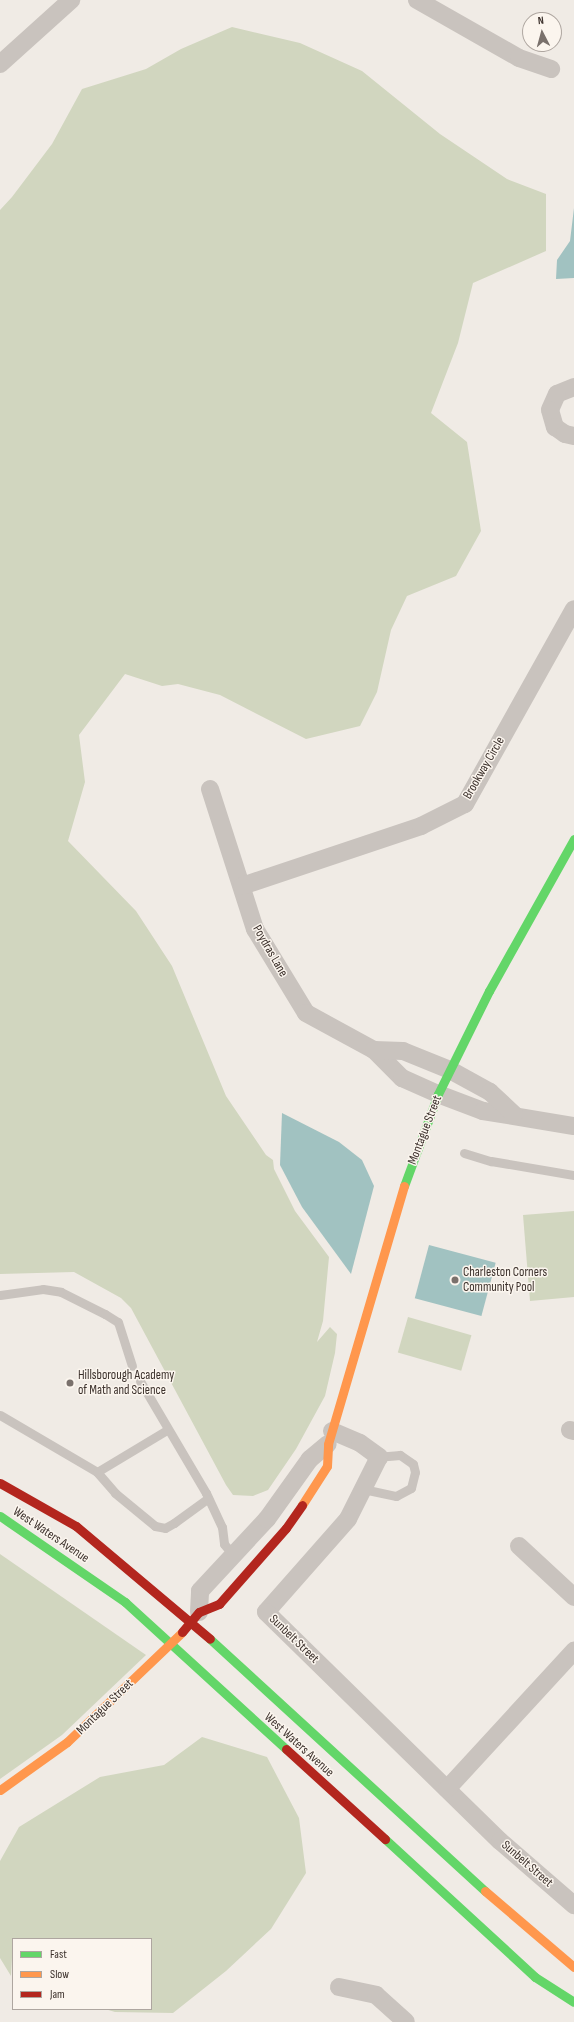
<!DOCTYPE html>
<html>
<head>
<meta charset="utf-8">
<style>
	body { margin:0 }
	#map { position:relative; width:574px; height:2022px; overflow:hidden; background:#f0ebe5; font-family:"Sofia Sans Condensed",sans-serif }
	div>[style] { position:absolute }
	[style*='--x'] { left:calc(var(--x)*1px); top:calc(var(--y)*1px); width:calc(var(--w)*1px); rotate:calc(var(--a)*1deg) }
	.green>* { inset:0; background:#d1d6bf; transform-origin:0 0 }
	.water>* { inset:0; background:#a1c2c1; transform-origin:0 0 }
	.lane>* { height:9px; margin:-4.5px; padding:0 4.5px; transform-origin:4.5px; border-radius:4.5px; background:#c9c3be }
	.street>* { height:18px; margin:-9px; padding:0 9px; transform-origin:9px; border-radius:9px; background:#c9c3be }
	.fast>* { height:9px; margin:-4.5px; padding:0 4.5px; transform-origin:4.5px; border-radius:4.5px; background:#63d668 }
	.slow>* { height:9px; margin:-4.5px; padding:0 4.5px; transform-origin:4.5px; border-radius:4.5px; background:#ff974d }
	.jam>* { height:9px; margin:-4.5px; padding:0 4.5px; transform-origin:4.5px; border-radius:4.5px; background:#b3261e }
	.dots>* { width:11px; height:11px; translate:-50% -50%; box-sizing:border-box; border:2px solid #fbf5ee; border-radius:50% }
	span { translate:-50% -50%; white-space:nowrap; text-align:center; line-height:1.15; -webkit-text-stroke:3px #fbf5ee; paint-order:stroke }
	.street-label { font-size:13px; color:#3b302b }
	.poi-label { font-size:13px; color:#3b302b }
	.left { translate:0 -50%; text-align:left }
	.legend { position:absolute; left:12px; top:1938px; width:140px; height:72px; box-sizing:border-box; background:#fbf5ee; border:1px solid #aea6a0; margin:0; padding:5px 7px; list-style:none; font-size:12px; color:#3b302b }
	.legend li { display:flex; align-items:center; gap:8px; height:20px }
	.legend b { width:20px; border:1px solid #aea6a0 }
	.north { position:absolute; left:522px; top:12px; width:40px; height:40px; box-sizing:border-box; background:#fbf5ee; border:1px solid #aea6a0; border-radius:50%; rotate:354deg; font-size:11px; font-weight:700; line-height:16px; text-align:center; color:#3b302b }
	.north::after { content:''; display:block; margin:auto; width:14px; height:18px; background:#7a716c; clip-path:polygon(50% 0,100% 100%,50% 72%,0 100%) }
</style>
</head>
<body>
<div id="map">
	<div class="green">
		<i style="clip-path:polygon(232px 27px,300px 43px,362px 71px,440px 134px,507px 179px,546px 194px,546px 251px,473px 283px,458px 343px,431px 413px,467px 442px,481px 531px,456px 576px,407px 596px,391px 630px,377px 692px,360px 726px,306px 739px,220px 695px,178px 684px,162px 686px,125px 674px,79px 735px,85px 782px,68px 841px,136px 911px,172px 966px,226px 1096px,266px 1155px,273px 1160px,274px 1169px,295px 1211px,329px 1257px,323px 1321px,317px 1342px,330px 1327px,337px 1334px,335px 1353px,325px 1396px,296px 1449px,268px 1490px,253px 1496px,233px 1495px,226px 1485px,131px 1308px,121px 1298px,74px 1272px,0 1274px,0 210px,12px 197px,52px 144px,82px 89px,146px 69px,181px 49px)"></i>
		<i style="clip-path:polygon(574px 1211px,574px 1297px,530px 1301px,523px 1215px)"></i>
		<i style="left:408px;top:1317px;width:66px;height:37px;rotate:16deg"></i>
		<i style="clip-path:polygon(0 1554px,146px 1655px,62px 1735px,0 1779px)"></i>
		<i style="clip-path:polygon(202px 1737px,267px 1757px,299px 1818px,306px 1873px,271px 1929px,226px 1971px,173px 2013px,115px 2012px,105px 2009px,151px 2009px,151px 1939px,13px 1939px,11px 1976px,0 1958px,0 1861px,19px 1827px,100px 1777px,164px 1765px)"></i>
	</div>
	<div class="water">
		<i style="clip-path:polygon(574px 208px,574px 278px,556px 279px,557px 260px,570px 241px)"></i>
		<i style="clip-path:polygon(282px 1113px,339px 1142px,362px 1160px,374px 1186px,351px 1274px,302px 1207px,280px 1165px)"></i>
		<i style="left:429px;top:1245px;width:69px;height:55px;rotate:15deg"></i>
	</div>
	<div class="lane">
		<i style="--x:464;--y:1153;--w:28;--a:17"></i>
		<i style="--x:491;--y:1161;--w:84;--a:9.6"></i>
		<i style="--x:0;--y:1295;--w:43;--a:-7.9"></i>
		<i style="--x:43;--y:1289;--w:18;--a:9"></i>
		<i style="--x:61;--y:1292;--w:49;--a:26.6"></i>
		<i style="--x:105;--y:1314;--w:15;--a:32"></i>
		<i style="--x:118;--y:1322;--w:46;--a:72.3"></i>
		<i style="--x:140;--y:1381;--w:130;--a:59.5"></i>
		<i style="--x:206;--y:1493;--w:38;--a:65"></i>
		<i style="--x:222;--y:1527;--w:17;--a:83"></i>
		<i style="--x:224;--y:1544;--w:16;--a:50"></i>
		<i style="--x:0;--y:1415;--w:113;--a:30.4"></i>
		<i style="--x:97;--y:1472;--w:28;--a:49"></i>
		<i style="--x:115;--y:1493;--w:52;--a:39.5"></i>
		<i style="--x:155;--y:1526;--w:10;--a:11"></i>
		<i style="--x:165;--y:1528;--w:10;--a:-29"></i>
		<i style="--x:174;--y:1523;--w:41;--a:-36"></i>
		<i style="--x:97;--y:1472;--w:82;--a:-31"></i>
		<i style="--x:363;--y:1489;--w:34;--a:12"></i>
		<i style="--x:396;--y:1496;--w:17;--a:-28"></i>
		<i style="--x:411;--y:1488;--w:16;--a:-76"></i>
		<i style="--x:415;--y:1472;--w:8;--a:-104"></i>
		<i style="--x:413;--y:1464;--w:16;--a:-145"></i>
		<i style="--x:400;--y:1455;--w:21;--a:175"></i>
	</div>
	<div class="street">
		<i style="--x:417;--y:0;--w:117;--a:29.6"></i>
		<i style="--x:519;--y:58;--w:34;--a:19"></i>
		<i style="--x:0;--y:64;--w:96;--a:-42"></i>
		<i style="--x:574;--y:387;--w:18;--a:158"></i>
		<i style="--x:557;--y:394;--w:17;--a:114"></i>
		<i style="--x:550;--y:410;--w:18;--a:74"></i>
		<i style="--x:555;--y:427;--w:12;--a:35"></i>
		<i style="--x:565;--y:434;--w:9;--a:13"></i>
		<i style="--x:210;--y:789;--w:147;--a:72.2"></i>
		<i style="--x:255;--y:929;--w:98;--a:58.7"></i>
		<i style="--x:306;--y:1013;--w:77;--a:28.6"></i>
		<i style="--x:374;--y:1050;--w:40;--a:45"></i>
		<i style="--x:402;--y:1078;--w:39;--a:24"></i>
		<i style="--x:438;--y:1094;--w:48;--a:20.7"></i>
		<i style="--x:483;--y:1111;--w:92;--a:9.4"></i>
		<i style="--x:242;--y:886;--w:189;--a:-18.5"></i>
		<i style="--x:421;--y:826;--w:49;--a:-26.6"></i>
		<i style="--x:465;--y:804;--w:223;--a:-60.8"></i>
		<i style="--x:374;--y:1050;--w:29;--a:2"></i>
		<i style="--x:403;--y:1051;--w:51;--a:22"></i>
		<i style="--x:450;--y:1070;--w:46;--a:28.8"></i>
		<i style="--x:490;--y:1092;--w:33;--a:43"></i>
		<i style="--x:570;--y:1430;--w:4;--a:14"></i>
		<i style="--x:332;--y:1431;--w:30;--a:23"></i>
		<i style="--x:360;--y:1443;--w:24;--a:36"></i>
		<i style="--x:379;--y:1457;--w:69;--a:116.6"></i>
		<i style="--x:348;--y:1519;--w:124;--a:131.4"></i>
		<i style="--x:266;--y:1612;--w:327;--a:44.4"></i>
		<i style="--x:500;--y:1841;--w:98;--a:40.9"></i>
		<i style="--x:519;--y:1546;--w:75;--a:42.8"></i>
		<i style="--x:199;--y:1612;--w:21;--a:-87"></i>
		<i style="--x:200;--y:1591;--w:98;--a:-47.1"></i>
		<i style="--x:267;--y:1519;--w:74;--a:-54.4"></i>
		<i style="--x:310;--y:1459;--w:23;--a:-40"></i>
		<i style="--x:447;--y:1789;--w:188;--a:-47.4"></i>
		<i style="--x:339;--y:1987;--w:38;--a:12"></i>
		<i style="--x:376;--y:1995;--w:40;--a:42"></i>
	</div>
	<div class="fast">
		<i style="--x:404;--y:1186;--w:98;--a:-69.7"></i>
		<i style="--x:438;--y:1094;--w:115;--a:-63.7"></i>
		<i style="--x:489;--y:991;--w:174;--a:-60.8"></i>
		<i style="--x:0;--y:1516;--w:152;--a:34.5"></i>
		<i style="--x:125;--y:1602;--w:218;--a:42.4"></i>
		<i style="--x:210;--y:1639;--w:373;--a:42.5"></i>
		<i style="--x:385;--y:1839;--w:204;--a:42.6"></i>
		<i style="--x:535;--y:1977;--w:46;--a:32.7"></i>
	</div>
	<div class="slow">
		<i style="--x:302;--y:1505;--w:46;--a:-57.3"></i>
		<i style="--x:327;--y:1466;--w:22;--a:-87"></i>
		<i style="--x:328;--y:1444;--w:269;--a:-73.6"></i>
		<i style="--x:0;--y:1790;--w:82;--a:-35.6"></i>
		<i style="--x:67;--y:1742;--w:159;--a:-43.7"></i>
		<i style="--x:485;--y:1891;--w:117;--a:40.5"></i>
	</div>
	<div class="jam">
		<i style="--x:0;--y:1483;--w:87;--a:29.5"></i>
		<i style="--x:76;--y:1526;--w:175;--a:40.1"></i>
		<i style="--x:182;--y:1632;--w:26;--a:-50"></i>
		<i style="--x:199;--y:1612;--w:22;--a:-22"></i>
		<i style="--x:219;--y:1604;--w:101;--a:-48.6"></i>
		<i style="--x:286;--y:1528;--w:28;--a:-55"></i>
		<i style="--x:286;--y:1749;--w:134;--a:42.3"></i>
	</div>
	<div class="dots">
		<i style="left:455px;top:1280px;background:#7a716c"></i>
		<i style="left:70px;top:1383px;background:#7a716c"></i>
	</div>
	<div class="street-label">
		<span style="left:484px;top:768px;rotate:-60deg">Brookway Circle</span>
		<span style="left:270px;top:951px;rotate:60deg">Poydras Lane</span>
		<span style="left:425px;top:1130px;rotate:-69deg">Montague Street</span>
		<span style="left:51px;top:1535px;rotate:34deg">West Waters Avenue</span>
		<span style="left:294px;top:1639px;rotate:44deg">Sunbelt Street</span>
		<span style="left:105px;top:1707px;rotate:-44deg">Montague Street</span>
		<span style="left:299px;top:1745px;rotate:42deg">West Waters Avenue</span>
		<span style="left:527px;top:1864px;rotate:41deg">Sunbelt Street</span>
	</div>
	<div class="poi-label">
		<span class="left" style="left:463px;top:1280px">Charleston Corners<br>Community Pool</span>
		<span class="left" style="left:78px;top:1383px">Hillsborough Academy<br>of Math and Science</span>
	</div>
	<ul class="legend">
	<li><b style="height:5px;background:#63d668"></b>Fast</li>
	<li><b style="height:5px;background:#ff974d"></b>Slow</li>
	<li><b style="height:5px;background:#b3261e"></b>Jam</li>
	</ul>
	<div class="north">N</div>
</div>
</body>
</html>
